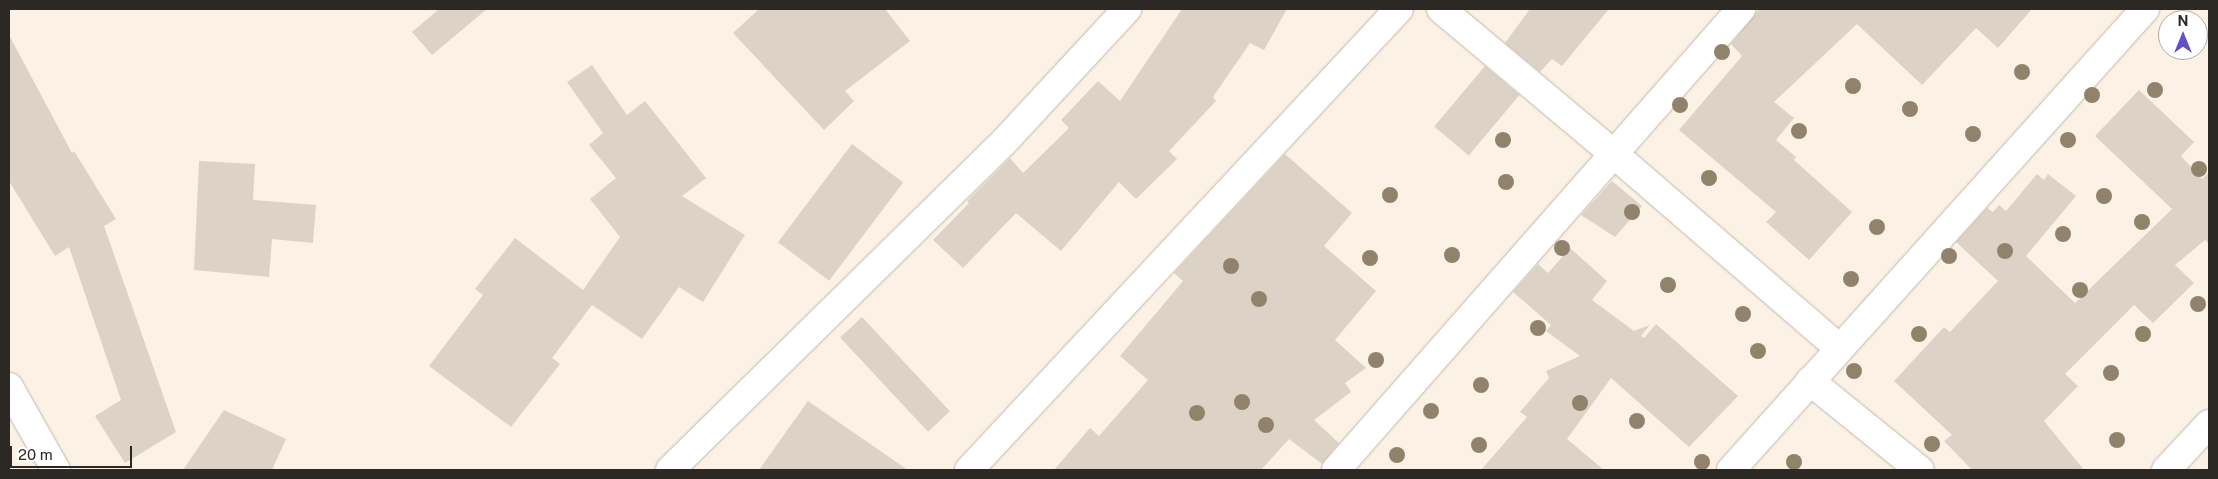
<!DOCTYPE html>
<html>
<head>
<meta charset="utf-8">
<style>
	body { margin:0 }
	#map { position:relative; width:2218px; height:479px; overflow:hidden; background:#fbf2e5; font-family:"Public Sans",sans-serif }
	div>[style] { position:absolute }
	[style*='--x'] { left:calc(var(--x)*1px); top:calc(var(--y)*1px); width:calc(var(--w)*1px); rotate:calc(var(--a)*1deg) }
	.building>* { inset:0; background:#dcd3c6; transform-origin:0 0 }
	.roads { filter:drop-shadow(0 0 1px #c0b8ab) drop-shadow(0 0 1px #c0b8ab) }
	.minor>* { height:28px; margin:-14px; padding:0 14px; transform-origin:14px; border-radius:14px; background:#fff }
	.trees>* { width:16px; height:16px; margin:-8px; border-radius:50%; background:#91836b }
	span { translate:-50% -50%; white-space:nowrap; text-align:center; line-height:1.15; -webkit-text-stroke:4px #fff; paint-order:stroke }
	.frame { position:absolute; inset:0; border:10px solid #2c2924; pointer-events:none }
	.north { position:absolute; left:2158px; top:10px; width:50px; height:50px; box-sizing:border-box; background:#fff; border:1px solid #aba9a7; border-radius:50%; rotate:0deg; font-size:14px; font-weight:700; line-height:20px; text-align:center; color:#2c2924 }
	.north::after { content:''; display:block; margin:auto; width:18px; height:22px; background:#6650c9; clip-path:polygon(50% 0,100% 100%,50% 72%,0 100%) }
	.scale { position:absolute; left:10px; top:446px; width:122px; height:22px; box-sizing:border-box; border:2px solid #2c2924; border-top:0; padding-left:6px; font-size:15px; line-height:18px; white-space:nowrap; color:#2c2924; -webkit-text-stroke:4px #fff; paint-order:stroke }
</style>
</head>
<body>
<div id="map">
	<div class="building">
		<i style="clip-path:polygon(439px 9px,487px 9px,432px 55px,412px 32px)"></i>
		<i style="clip-path:polygon(759px 9px,885px 9px,910px 41px,845px 91px,854px 101px,824px 130px,733px 33px)"></i>
		<i style="clip-path:polygon(1182px 9px,1287px 9px,1264px 50px,1250px 43px,1213px 97px,1216px 101px,1169px 151px,1177px 159px,1136px 199px,1119px 182px,1061px 251px,1016px 213px,963px 268px,933px 240px,969px 203px,967px 201px,1010px 158px,1023px 173px,1069px 128px,1061px 120px,1098px 81px,1120px 101px)"></i>
		<i style="clip-path:polygon(1530px 9px,1609px 9px,1562px 66px,1552px 59px,1540px 72px,1505px 43px)"></i>
		<i style="clip-path:polygon(1759px 9px,2032px 9px,1998px 48px,1976px 28px,1922px 85px,1857px 24px,1774px 102px,1794px 118px,1776px 140px,1796px 157px,1794px 160px,1852px 212px,1809px 260px,1766px 222px,1776px 212px,1679px 130px,1742px 56px,1731px 44px)"></i>
		<i style="clip-path:polygon(9px 35px,72px 153px,74px 151px,116px 219px,104px 226px,176px 432px,125px 463px,95px 416px,121px 400px,69px 247px,55px 256px,9px 181px)"></i>
		<i style="clip-path:polygon(592px 65px,627px 115px,645px 101px,706px 178px,682px 196px,745px 235px,703px 302px,679px 287px,642px 339px,592px 305px,552px 358px,560px 364px,511px 427px,429px 366px,483px 295px,475px 289px,515px 238px,583px 290px,620px 237px,590px 199px,616px 178px,589px 145px,603px 133px,567px 82px)"></i>
		<i style="left:1485px;top:66px;width:45px;height:79px;rotate:40deg"></i>
		<i style="clip-path:polygon(2139px 90px,2194px 142px,2181px 156px,2202px 179px,2209px 172px,2209px 244px,2205px 240px,2175px 265px,2194px 283px,2153px 323px,2134px 305px,2065px 374px,2078px 386px,2044px 421px,2084px 470px,1972px 470px,1944px 441px,1952px 435px,1894px 381px,1944px 327px,1950px 332px,1998px 281px,1956px 242px,1987px 208px,1993px 212px,1999px 205px,2006px 211px,2037px 174px,2044px 180px,2048px 174px,2076px 196px,2026px 256px,2075px 303px,2172px 209px,2095px 136px)"></i>
		<i style="left:852px;top:144px;width:64px;height:123px;rotate:37deg"></i>
		<i style="clip-path:polygon(1285px 154px,1352px 213px,1324px 246px,1376px 291px,1335px 340px,1366px 368px,1345px 383px,1351px 392px,1314px 420px,1339px 443px,1322px 464px,1289px 439px,1261px 470px,1054px 470px,1090px 428px,1099px 436px,1148px 380px,1120px 356px,1183px 281px,1174px 273px)"></i>
		<i style="clip-path:polygon(199px 161px,255px 164px,253px 200px,316px 205px,313px 243px,272px 239px,269px 277px,194px 270px)"></i>
		<i style="clip-path:polygon(1612px 181px,1642px 206px,1615px 237px,1581px 215px)"></i>
		<i style="clip-path:polygon(1570px 248px,1607px 281px,1592px 300px,1634px 331px,1650px 325px,1641px 336px,1644px 338px,1656px 324px,1738px 396px,1689px 447px,1611px 378px,1567px 439px,1604px 470px,1481px 470px,1527px 417px,1520px 412px,1549px 378px,1546px 371px,1580px 356px,1546px 331px,1551px 325px,1513px 292px,1538px 264px,1548px 273px)"></i>
		<i style="left:862px;top:317px;width:129px;height:30px;rotate:47deg"></i>
		<i style="clip-path:polygon(808px 401px,908px 470px,759px 470px)"></i>
		<i style="clip-path:polygon(224px 410px,286px 439px,272px 470px,183px 470px)"></i>
	</div>
	<div class="roads">
		<div class="minor">
			<i style="--x:1441;--y:9;--w:226;--a:40"></i>
			<i style="--x:1614;--y:154;--w:297;--a:40.8"></i>
			<i style="--x:1810;--y:381;--w:141;--a:39"></i>
			<i style="--x:9;--y:387;--w:95;--a:60.5"></i>
			<i style="--x:670;--y:470;--w:467;--a:-44.5"></i>
			<i style="--x:1003;--y:143;--w:183;--a:-47.2"></i>
			<i style="--x:969;--y:470;--w:630;--a:-46.99"></i>
			<i style="--x:1336;--y:470;--w:614;--a:-48.7"></i>
			<i style="--x:1731;--y:470;--w:620;--a:-48.07"></i>
			<i style="--x:2166;--y:470;--w:63;--a:-46.9"></i>
		</div>
	</div>
	<div class="trees">
		<i style="left:1722px;top:52px"></i>
		<i style="left:2022px;top:72px"></i>
		<i style="left:1853px;top:86px"></i>
		<i style="left:2155px;top:90px"></i>
		<i style="left:2092px;top:95px"></i>
		<i style="left:1680px;top:105px"></i>
		<i style="left:1910px;top:109px"></i>
		<i style="left:1799px;top:131px"></i>
		<i style="left:1973px;top:134px"></i>
		<i style="left:1503px;top:140px"></i>
		<i style="left:2068px;top:140px"></i>
		<i style="left:2199px;top:169px"></i>
		<i style="left:1709px;top:178px"></i>
		<i style="left:1506px;top:182px"></i>
		<i style="left:1390px;top:195px"></i>
		<i style="left:2104px;top:196px"></i>
		<i style="left:1632px;top:212px"></i>
		<i style="left:2142px;top:222px"></i>
		<i style="left:1877px;top:227px"></i>
		<i style="left:2063px;top:234px"></i>
		<i style="left:1562px;top:248px"></i>
		<i style="left:2005px;top:251px"></i>
		<i style="left:1452px;top:255px"></i>
		<i style="left:1949px;top:256px"></i>
		<i style="left:1370px;top:258px"></i>
		<i style="left:1231px;top:266px"></i>
		<i style="left:1851px;top:279px"></i>
		<i style="left:1668px;top:285px"></i>
		<i style="left:2080px;top:290px"></i>
		<i style="left:1259px;top:299px"></i>
		<i style="left:2198px;top:304px"></i>
		<i style="left:1743px;top:314px"></i>
		<i style="left:1538px;top:328px"></i>
		<i style="left:1919px;top:334px"></i>
		<i style="left:2143px;top:334px"></i>
		<i style="left:1758px;top:351px"></i>
		<i style="left:1376px;top:360px"></i>
		<i style="left:1854px;top:371px"></i>
		<i style="left:2111px;top:373px"></i>
		<i style="left:1481px;top:385px"></i>
		<i style="left:1242px;top:402px"></i>
		<i style="left:1580px;top:403px"></i>
		<i style="left:1431px;top:411px"></i>
		<i style="left:1197px;top:413px"></i>
		<i style="left:1637px;top:421px"></i>
		<i style="left:1266px;top:425px"></i>
		<i style="left:2117px;top:440px"></i>
		<i style="left:1932px;top:444px"></i>
		<i style="left:1479px;top:445px"></i>
		<i style="left:1397px;top:455px"></i>
		<i style="left:1702px;top:462px"></i>
		<i style="left:1794px;top:462px"></i>
	</div>
	<div class="frame"></div>
	<div class="north">N</div>
	<div class="scale">20 m</div>
</div>
</body>
</html>
